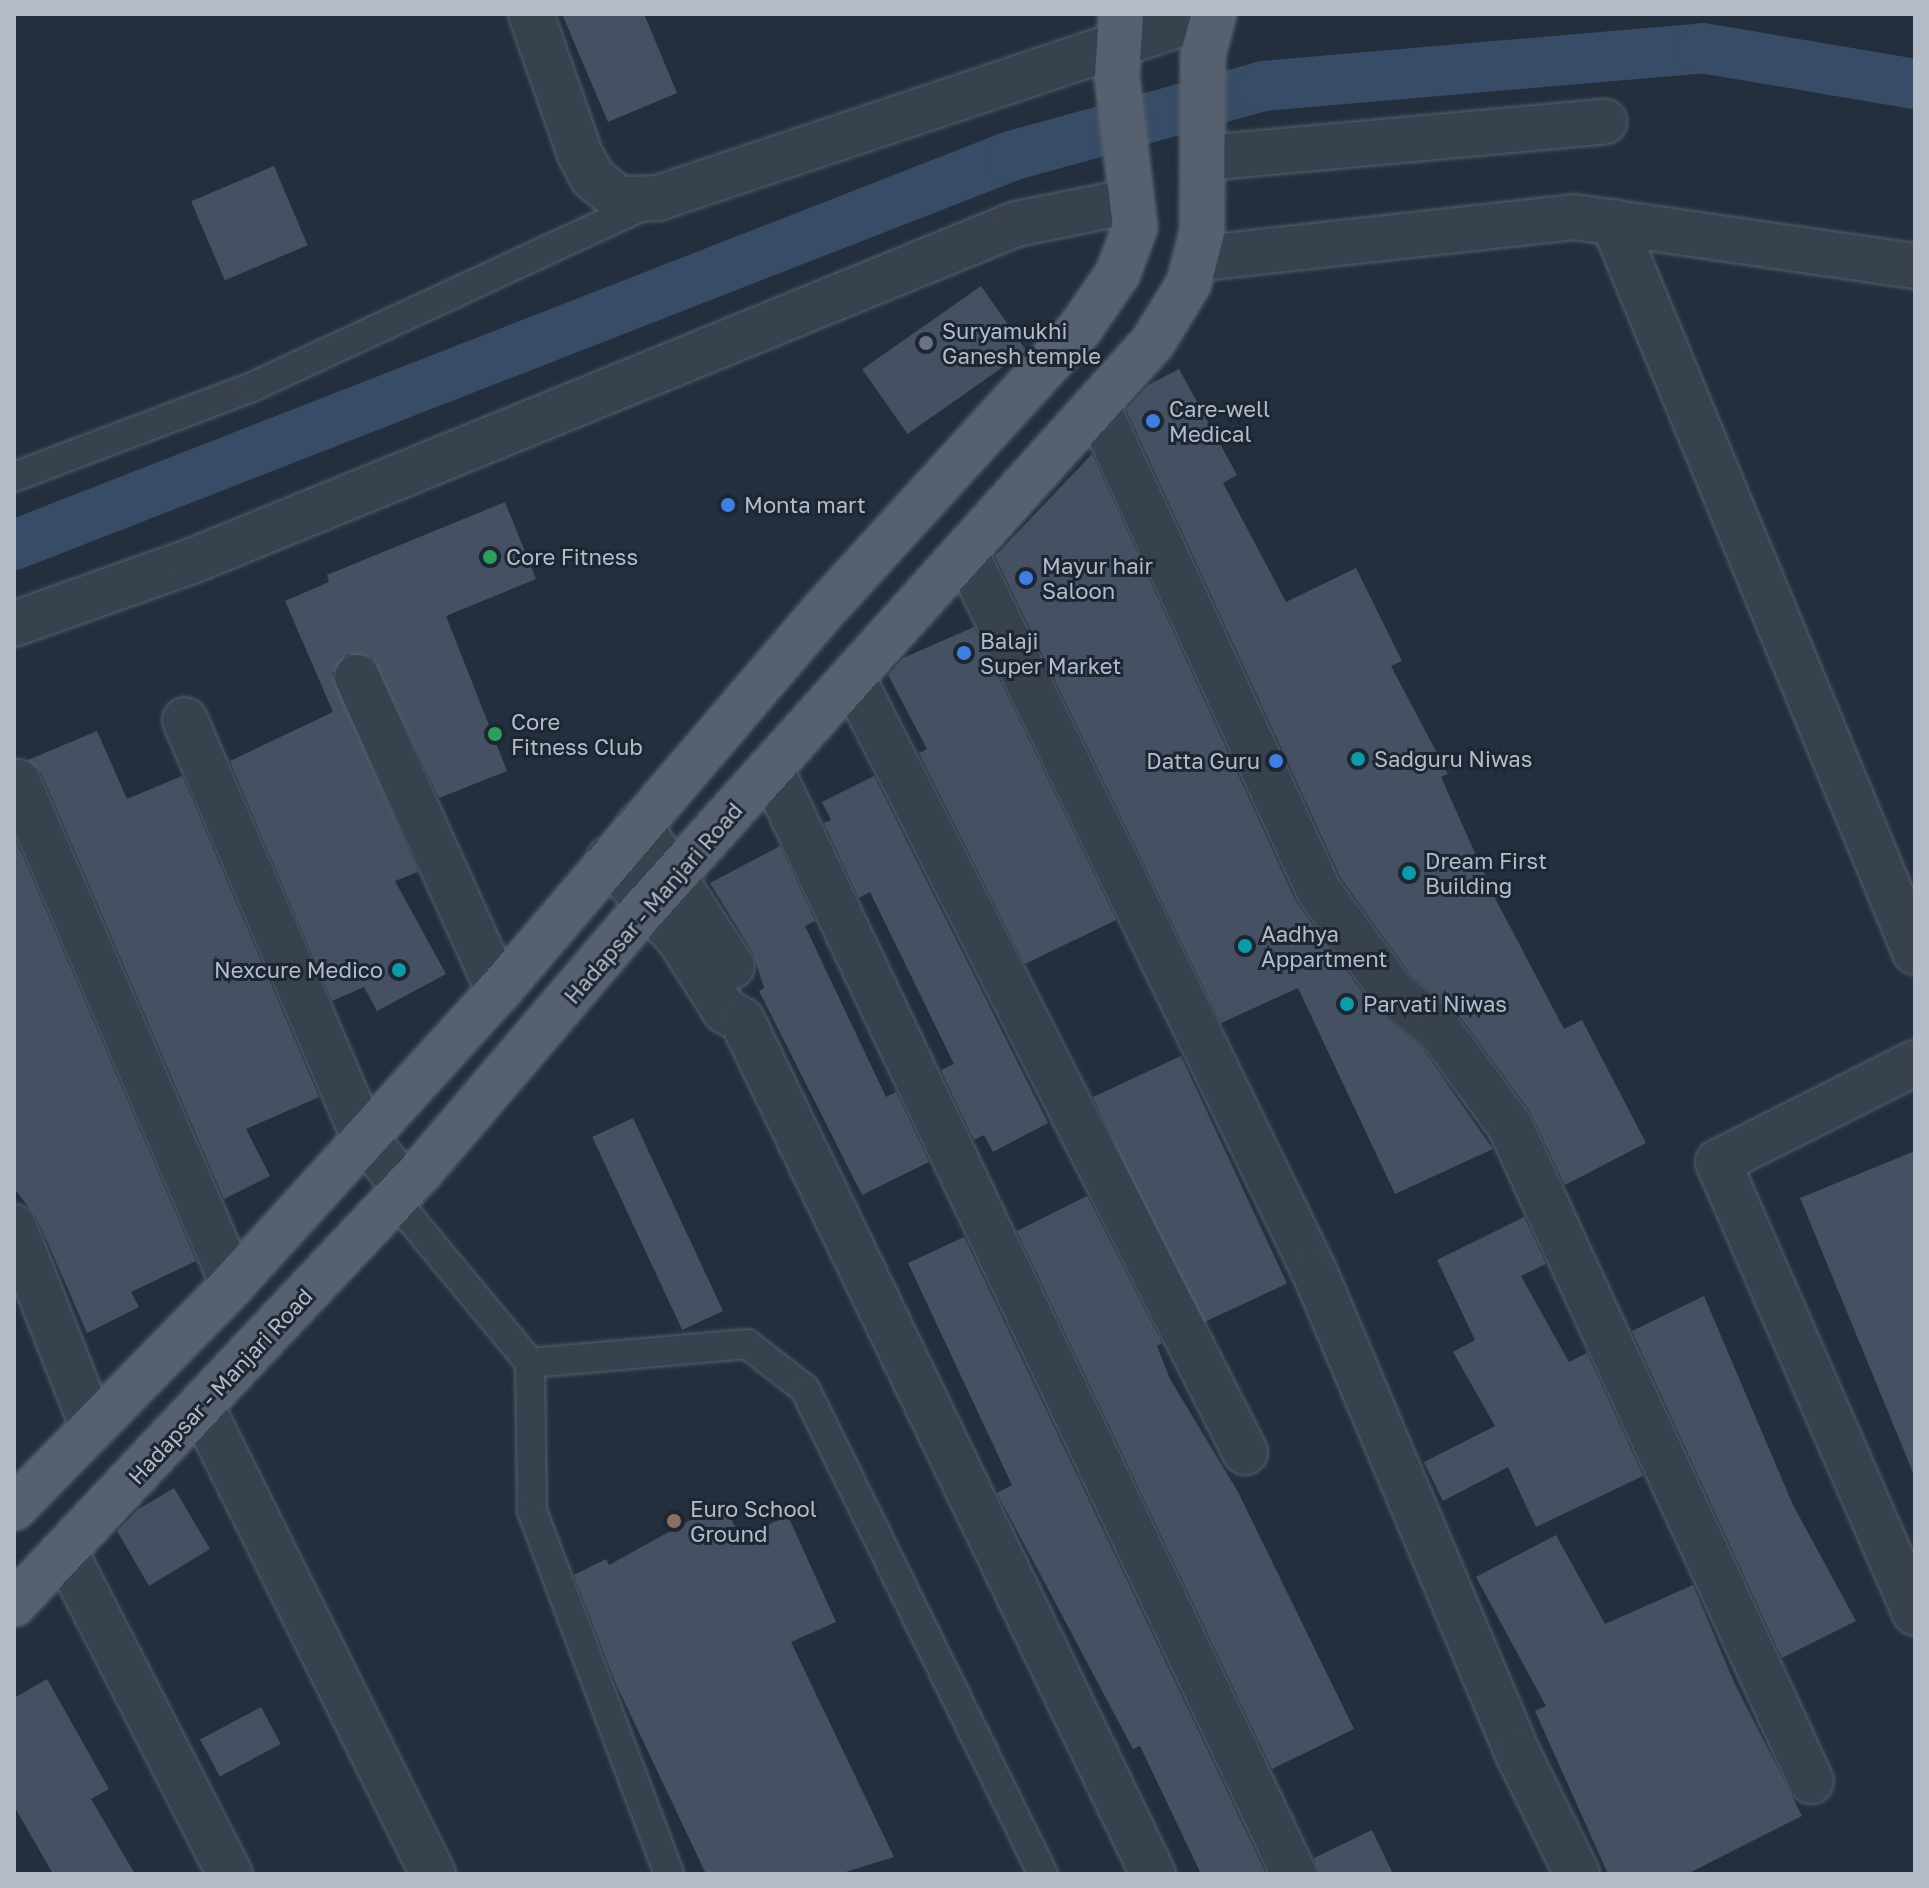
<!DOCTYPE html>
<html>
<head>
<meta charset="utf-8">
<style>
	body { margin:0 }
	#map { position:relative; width:1929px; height:1888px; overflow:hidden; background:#242f3e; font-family:"Golos Text",sans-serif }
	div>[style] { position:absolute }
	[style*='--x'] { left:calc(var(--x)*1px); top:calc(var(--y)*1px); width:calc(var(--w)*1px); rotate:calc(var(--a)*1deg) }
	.canal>* { height:50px; margin:-25px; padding:0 25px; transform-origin:25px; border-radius:25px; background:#394c67 }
	.building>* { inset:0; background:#455162; transform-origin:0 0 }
	.roads { filter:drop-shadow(0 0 2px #565f6c) drop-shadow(0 0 2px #565f6c) }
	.lane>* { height:28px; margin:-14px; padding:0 14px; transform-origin:14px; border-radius:14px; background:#38414e }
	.street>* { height:44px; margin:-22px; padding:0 22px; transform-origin:22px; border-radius:22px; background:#38414e }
	.primary>* { height:44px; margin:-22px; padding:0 22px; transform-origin:22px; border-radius:22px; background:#56606e }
	.dots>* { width:22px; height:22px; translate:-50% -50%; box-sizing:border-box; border:4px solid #1d2633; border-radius:50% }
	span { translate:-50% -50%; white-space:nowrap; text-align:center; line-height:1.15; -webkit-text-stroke:6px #1d2633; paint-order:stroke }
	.poi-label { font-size:22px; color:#b4bcc9 }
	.left { translate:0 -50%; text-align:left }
	.right { translate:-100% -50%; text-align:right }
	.street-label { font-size:22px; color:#b4bcc9 }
	.frame { position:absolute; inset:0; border:16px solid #b4bcc9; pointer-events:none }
</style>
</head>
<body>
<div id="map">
	<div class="canal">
		<i style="--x:14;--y:545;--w:1070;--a:-21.31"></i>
		<i style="--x:1011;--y:156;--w:262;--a:-15.5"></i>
		<i style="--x:1263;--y:86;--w:441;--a:-4.9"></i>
		<i style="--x:1702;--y:48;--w:216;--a:9.6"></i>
	</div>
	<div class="building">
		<i style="clip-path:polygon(562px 14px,644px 14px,677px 93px,608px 122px)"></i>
		<i style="left:274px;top:166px;width:86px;height:90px;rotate:67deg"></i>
		<i style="left:981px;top:286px;width:79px;height:145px;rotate:55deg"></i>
		<i style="clip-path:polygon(1179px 369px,1237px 475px,1223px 483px,1286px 602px,1356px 568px,1402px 661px,1391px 666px,1448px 774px,1441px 777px,1497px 902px,1564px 1029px,1582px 1020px,1646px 1143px,1565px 1185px,1530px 1111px,1459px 1015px,1411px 975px,1341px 878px,1126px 409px,1148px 385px)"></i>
		<i style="clip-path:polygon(1092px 454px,1296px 902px,1373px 1007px,1421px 1047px,1493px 1149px,1395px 1194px,1298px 988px,1221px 1023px,995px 556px)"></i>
		<i style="clip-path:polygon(505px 502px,536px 579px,446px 616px,507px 771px,439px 798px,372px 657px,347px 654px,332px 674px,418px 872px,395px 881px,446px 974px,377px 1011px,364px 987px,332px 1001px,230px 761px,333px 712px,285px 601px,329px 582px,327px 575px)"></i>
		<i style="clip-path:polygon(974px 627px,1116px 920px,1025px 964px,919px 753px,927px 749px,888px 675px,903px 658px)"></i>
		<i style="clip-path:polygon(97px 731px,127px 799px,182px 776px,319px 1097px,246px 1129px,270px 1176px,224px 1199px,41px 772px,28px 760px)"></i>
		<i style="clip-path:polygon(874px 776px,1048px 1123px,993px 1152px,984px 1135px,974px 1140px,941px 1070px,954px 1064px,870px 892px,859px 898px,824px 823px,831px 820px,822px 802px)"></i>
		<i style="clip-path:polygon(14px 836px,196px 1261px,131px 1292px,139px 1307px,87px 1333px,37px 1218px,14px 1188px)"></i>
		<i style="clip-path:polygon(780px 846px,815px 921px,805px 926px,886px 1097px,896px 1092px,929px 1162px,862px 1195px,759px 991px,764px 988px,753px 953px,710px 883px)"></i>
		<i style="left:1181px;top:1056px;width:251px;height:97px;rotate:65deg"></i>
		<i style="left:633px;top:1118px;width:213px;height:45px;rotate:65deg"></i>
		<i style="clip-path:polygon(1915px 1151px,1915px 1474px,1914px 1475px,1800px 1198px)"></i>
		<i style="clip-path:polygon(1087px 1196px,1162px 1343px,1157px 1346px,1170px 1379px,1238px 1492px,1354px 1729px,1272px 1769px,1017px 1231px)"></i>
		<i style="clip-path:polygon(1524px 1217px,1546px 1264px,1521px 1276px,1569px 1362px,1587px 1353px,1643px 1476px,1536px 1527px,1508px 1467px,1443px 1501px,1424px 1462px,1495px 1426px,1453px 1352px,1475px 1340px,1437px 1260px)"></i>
		<i style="clip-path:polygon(964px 1237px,1266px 1874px,1201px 1874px,1140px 1746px,1133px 1749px,997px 1493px,1012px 1485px,908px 1263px)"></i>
		<i style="clip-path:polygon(1704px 1296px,1793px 1505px,1856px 1621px,1782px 1658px,1632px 1331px)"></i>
		<i style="clip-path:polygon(174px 1488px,210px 1549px,149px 1586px,117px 1531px,137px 1510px)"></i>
		<i style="clip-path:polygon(723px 1502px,740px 1537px,788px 1516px,836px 1622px,791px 1642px,894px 1857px,839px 1874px,706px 1874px,616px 1684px,574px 1575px,606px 1559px,609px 1565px)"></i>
		<i style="clip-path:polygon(1556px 1535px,1605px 1624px,1693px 1585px,1734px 1682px,1802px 1816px,1687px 1874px,1608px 1874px,1535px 1711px,1546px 1706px,1476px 1577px)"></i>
		<i style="clip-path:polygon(47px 1679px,109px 1789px,91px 1799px,135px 1874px,53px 1874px,14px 1806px,14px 1698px)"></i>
		<i style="left:261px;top:1707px;width:42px;height:69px;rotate:62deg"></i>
		<i style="clip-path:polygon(1372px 1830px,1393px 1874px,1319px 1874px,1314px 1858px)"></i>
	</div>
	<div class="roads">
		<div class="lane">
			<i style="--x:14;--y:477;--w:252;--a:-20.7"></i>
			<i style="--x:250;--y:388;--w:438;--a:-24.9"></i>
			<i style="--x:394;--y:1199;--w:213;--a:50.3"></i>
			<i style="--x:530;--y:1363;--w:148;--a:89.2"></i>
			<i style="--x:532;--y:1511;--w:388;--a:69.3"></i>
			<i style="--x:530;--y:1363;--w:218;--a:-5"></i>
			<i style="--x:747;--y:1344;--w:73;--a:37.8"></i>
			<i style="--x:805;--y:1389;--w:540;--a:63.86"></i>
		</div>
		<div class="street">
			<i style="--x:531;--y:14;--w:148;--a:70.7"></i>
			<i style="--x:580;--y:154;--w:27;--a:62"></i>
			<i style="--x:593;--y:178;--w:33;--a:39"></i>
			<i style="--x:619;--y:199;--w:39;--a:-1"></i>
			<i style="--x:658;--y:198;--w:582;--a:-18.43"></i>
			<i style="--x:1205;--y:158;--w:401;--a:-5.2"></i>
			<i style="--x:1613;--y:222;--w:790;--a:67.53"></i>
			<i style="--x:1195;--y:259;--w:381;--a:-6.3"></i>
			<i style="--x:1574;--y:217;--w:345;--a:8.2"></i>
			<i style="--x:1098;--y:408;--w:531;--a:65.41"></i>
			<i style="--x:1319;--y:891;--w:125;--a:53.8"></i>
			<i style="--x:1393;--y:992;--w:60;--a:39.6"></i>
			<i style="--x:1439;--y:1030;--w:119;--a:53.5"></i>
			<i style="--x:1510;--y:1126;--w:721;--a:65.32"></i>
			<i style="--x:966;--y:554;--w:799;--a:64.11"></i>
			<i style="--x:1315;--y:1273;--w:522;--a:67.12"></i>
			<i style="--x:1518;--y:1754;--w:134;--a:63.8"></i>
			<i style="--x:14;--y:624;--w:189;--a:-19.5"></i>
			<i style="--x:192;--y:561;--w:890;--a:-22.24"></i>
			<i style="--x:1016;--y:224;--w:117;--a:-11.3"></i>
			<i style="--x:357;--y:677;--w:345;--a:65.7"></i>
			<i style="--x:853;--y:679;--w:867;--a:63.11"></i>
			<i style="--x:185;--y:720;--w:452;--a:66.8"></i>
			<i style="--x:363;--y:1136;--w:67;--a:50.4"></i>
			<i style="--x:771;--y:770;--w:1222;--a:64.65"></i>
			<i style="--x:18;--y:782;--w:546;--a:66.82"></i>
			<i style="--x:639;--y:825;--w:169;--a:56.6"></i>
			<i style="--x:609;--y:859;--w:108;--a:48.8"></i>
			<i style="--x:680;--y:940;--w:84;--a:57.6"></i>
			<i style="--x:725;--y:1011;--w:19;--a:28"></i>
			<i style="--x:742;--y:1020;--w:948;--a:64.3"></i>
			<i style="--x:1915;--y:1063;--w:220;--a:153.3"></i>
			<i style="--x:1718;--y:1162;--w:492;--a:66.4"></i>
			<i style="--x:14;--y:1227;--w:216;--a:68.5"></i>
			<i style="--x:201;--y:1406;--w:522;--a:63.63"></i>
			<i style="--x:65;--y:1552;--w:362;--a:62.9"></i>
		</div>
		<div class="primary">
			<i style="--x:14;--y:1508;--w:313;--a:-45.6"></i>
			<i style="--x:233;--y:1284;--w:396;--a:-47.8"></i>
			<i style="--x:499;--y:991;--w:501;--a:-49.54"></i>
			<i style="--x:824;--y:610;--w:379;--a:-47.7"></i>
			<i style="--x:1079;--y:330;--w:69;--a:-55.6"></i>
			<i style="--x:1118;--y:273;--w:49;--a:-69.7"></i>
			<i style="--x:1135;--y:227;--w:151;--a:-96.8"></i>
			<i style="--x:1117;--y:77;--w:63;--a:-86.4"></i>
			<i style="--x:14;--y:1604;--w:594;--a:-46.77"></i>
			<i style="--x:421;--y:1171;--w:347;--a:-49.6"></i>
			<i style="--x:646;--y:907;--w:759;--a:-48.1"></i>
			<i style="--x:1153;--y:342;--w:69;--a:-58.6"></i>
			<i style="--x:1189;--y:283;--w:53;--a:-75.7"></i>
			<i style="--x:1202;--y:232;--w:177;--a:-89.7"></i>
			<i style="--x:1203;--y:55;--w:42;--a:-75"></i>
		</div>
	</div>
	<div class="dots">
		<i style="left:926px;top:343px;background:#6b7280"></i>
		<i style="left:1153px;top:421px;background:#3f7fe0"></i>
		<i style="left:728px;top:505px;background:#3f7fe0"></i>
		<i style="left:490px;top:557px;background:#2e9e5b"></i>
		<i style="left:1026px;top:578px;background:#3f7fe0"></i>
		<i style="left:964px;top:653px;background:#3f7fe0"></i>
		<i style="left:495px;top:734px;background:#2e9e5b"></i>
		<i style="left:1358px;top:759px;background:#0f9aa8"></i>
		<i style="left:1276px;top:761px;background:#3f7fe0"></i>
		<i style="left:1409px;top:873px;background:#0f9aa8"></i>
		<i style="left:1245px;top:946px;background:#0f9aa8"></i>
		<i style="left:399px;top:970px;background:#0f9aa8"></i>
		<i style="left:1347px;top:1004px;background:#0f9aa8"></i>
		<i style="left:674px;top:1521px;background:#8d6e63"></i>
	</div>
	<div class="poi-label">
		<span class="left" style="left:942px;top:343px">Suryamukhi<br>Ganesh temple</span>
		<span class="left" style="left:1169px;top:421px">Care-well<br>Medical</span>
		<span class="left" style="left:744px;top:505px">Monta mart</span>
		<span class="left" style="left:506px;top:557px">Core Fitness</span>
		<span class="left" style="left:1042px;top:578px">Mayur hair<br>Saloon</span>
		<span class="left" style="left:980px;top:653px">Balaji<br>Super Market</span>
		<span class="left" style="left:511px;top:734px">Core<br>Fitness Club</span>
		<span class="left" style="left:1374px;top:759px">Sadguru Niwas</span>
		<span class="right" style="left:1260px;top:761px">Datta Guru</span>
		<span class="left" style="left:1425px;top:873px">Dream First<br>Building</span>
		<span class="left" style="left:1261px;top:946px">Aadhya<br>Appartment</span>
		<span class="right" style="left:383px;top:970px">Nexcure Medico</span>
		<span class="left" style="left:1363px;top:1004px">Parvati Niwas</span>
		<span class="left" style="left:690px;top:1521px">Euro School<br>Ground</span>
	</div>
	<div class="street-label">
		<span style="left:653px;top:903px;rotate:-49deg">Hadapsar - Manjari Road</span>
		<span style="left:220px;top:1386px;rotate:-47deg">Hadapsar - Manjari Road</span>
	</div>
	<div class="frame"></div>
</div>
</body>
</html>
